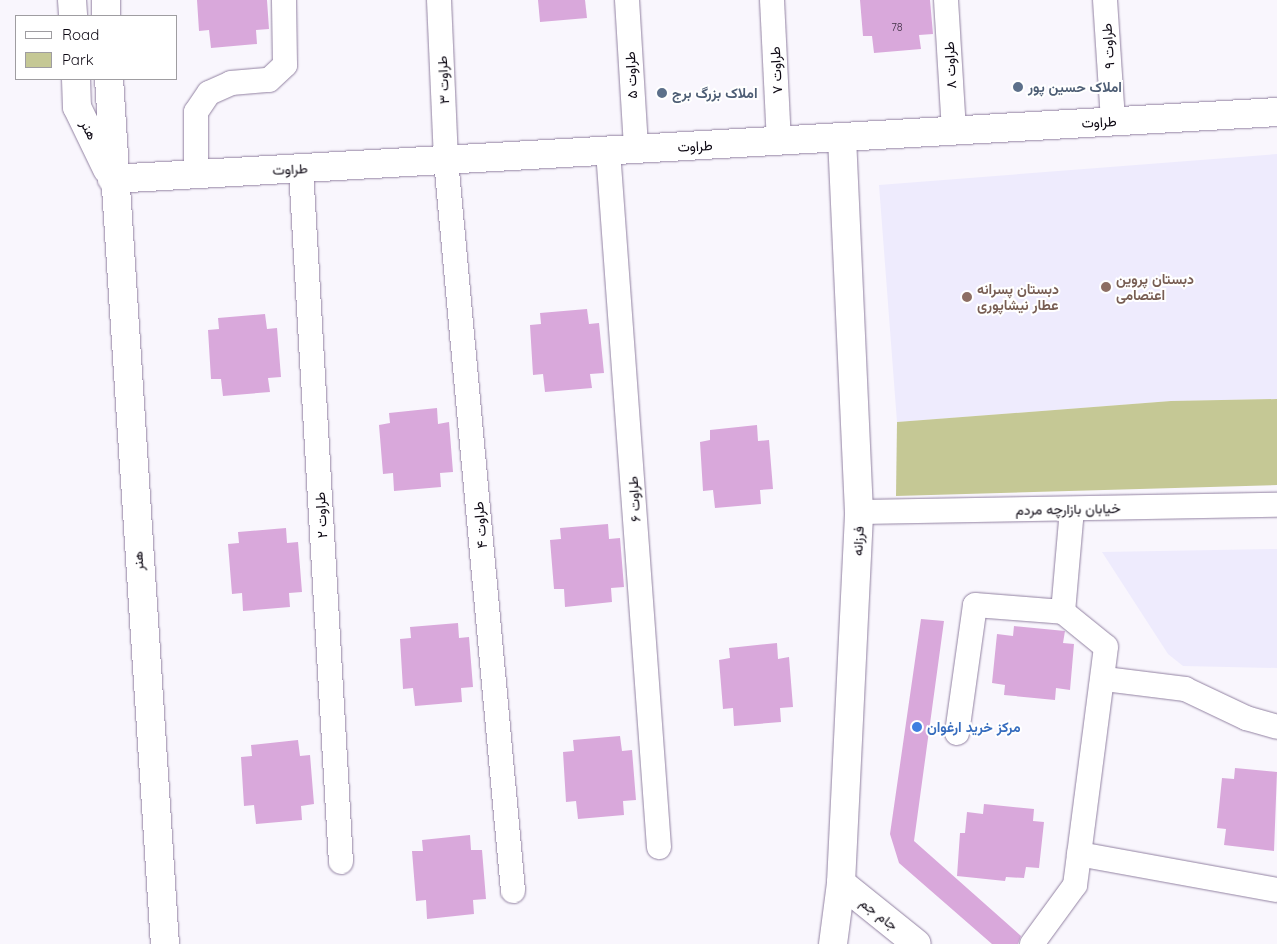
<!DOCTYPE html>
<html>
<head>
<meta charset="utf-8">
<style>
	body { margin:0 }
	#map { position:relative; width:1277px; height:944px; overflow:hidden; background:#f9f6fd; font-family:Quicksand,Vazirmatn,sans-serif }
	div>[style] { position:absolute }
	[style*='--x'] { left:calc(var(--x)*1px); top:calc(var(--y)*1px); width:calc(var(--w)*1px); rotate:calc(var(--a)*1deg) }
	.education>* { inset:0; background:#eeebfd }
	.green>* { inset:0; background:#c5c895 }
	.building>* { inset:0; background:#d9a8db }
	.roads { filter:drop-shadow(0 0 1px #9282a2) drop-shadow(0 0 1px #9282a2) }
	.minor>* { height:24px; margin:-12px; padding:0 12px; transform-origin:12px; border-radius:12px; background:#fff }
	.tertiary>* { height:28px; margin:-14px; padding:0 14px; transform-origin:14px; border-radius:14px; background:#fff }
	.dots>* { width:14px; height:14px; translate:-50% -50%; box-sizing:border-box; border:2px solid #fff; border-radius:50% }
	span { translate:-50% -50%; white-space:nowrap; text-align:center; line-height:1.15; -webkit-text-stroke:4px #fff; paint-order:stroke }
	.number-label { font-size:11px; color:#413146 }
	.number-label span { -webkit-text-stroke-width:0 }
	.street-label { font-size:14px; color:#0e0914 }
	.service-label { font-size:14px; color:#4e5e75; font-weight:700 }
	.left { translate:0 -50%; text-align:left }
	.education-label { font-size:14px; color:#785e54; font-weight:700 }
	.shop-label { font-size:14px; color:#366cbe; font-weight:700 }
	.legend { position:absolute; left:15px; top:15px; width:162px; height:65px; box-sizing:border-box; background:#fff; border:1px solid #9f9da1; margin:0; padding:6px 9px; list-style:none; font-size:15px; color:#0e0914 }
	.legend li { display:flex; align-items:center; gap:10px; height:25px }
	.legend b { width:25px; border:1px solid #9f9da1 }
</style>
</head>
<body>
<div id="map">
	<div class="education">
		<i style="clip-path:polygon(1277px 154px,1277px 399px,1171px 401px,897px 422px,879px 185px)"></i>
		<i style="clip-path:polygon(1277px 549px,1277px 668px,1183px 666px,1168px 654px,1102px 552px)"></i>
	</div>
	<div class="green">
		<i style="clip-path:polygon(1277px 399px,1277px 485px,896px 496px,897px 422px,1171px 401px)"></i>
	</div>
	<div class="building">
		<i style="clip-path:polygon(197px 0,267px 0,269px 29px,256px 30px,257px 44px,211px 48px,209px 30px,199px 31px)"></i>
		<i style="clip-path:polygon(538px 0,585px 0,587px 18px,540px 22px)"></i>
		<i style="clip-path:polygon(860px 0,930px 0,933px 34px,919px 35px,921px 49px,874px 53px,872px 36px,863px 36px)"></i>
		<i style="clip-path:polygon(587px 309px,589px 324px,599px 323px,604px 373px,590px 374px,592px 388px,545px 392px,543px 374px,533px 375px,530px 325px,541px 324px,540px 313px)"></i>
		<i style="clip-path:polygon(265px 314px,267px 329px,277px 328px,281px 377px,268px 378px,270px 392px,223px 396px,221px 379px,211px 379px,208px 330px,219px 329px,218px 318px)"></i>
		<i style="clip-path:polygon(437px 408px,438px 424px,449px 422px,453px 472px,440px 473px,441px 487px,394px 491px,393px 473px,383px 474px,379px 425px,390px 423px,389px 413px)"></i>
		<i style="clip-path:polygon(757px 425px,758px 441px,769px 440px,773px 489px,760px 490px,761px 504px,715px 508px,713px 490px,703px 491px,700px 442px,710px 440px,710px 430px)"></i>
		<i style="clip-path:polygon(608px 524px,609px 539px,620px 538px,624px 587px,611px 588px,612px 602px,565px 607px,564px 589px,554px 589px,550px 540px,561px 539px,560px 528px)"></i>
		<i style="clip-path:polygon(286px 528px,287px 543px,298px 542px,302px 592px,289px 593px,290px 607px,243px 611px,242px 593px,232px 594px,228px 544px,239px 543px,238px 532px)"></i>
		<i style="clip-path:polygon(921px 619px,944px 621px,914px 841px,1021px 936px,1018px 944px,992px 944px,899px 863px,890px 834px)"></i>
		<i style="clip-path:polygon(458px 623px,459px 638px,469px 637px,473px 687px,461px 688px,462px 702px,415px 706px,413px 688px,403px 689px,400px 639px,411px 638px,410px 627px)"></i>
		<i style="clip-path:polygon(1014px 626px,1065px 631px,1063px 643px,1074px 644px,1070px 690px,1056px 688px,1055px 700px,1004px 695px,1005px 685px,992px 683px,997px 634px,1013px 636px)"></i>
		<i style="clip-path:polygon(777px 643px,778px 659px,789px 657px,793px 707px,780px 708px,781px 722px,734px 726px,733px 708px,723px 709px,719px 660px,730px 658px,729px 648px)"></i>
		<i style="clip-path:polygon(620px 736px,622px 751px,632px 750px,636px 800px,623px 801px,624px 815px,578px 819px,576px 801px,566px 802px,563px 752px,574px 751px,573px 740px)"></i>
		<i style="clip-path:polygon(298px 740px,300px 756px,310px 755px,314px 804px,301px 806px,302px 820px,256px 824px,254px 805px,244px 806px,241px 757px,252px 756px,251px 745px)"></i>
		<i style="clip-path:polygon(1235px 768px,1277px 772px,1274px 851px,1224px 845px,1226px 829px,1217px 828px,1222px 778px,1234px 779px)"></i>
		<i style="clip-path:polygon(984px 804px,1034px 809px,1033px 821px,1044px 822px,1039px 868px,1026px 867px,1024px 878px,1006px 877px,1005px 881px,957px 876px,960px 833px,965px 833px,967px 812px,983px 814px)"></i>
		<i style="clip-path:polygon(470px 835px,471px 850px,482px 850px,486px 899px,473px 900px,474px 914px,427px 919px,426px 900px,416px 901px,412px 851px,423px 851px,422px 840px)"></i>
	</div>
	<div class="roads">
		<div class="minor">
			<i style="--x:439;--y:0;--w:160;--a:87.5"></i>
			<i style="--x:446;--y:160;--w:734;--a:84.76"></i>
			<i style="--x:627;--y:0;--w:149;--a:86.5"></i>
			<i style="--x:772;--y:0;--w:141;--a:87.2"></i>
			<i style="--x:946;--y:0;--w:131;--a:86.5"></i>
			<i style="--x:1105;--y:0;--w:122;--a:86.2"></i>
			<i style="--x:608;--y:151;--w:698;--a:85.81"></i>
			<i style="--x:301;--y:169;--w:694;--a:86.7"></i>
			<i style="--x:196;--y:175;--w:63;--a:-90"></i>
			<i style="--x:196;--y:112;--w:23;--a:-56"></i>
			<i style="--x:209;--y:93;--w:24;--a:-24"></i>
			<i style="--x:231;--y:83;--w:38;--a:-5"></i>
			<i style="--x:269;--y:80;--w:22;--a:-43"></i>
			<i style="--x:285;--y:65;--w:65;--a:-90.9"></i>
			<i style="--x:859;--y:512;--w:418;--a:-1"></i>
			<i style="--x:1063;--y:612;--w:103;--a:-85"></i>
			<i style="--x:1105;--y:679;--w:81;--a:7.1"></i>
			<i style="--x:1185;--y:689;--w:68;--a:25.4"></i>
			<i style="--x:1246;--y:718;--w:32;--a:16"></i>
			<i style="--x:957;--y:733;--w:129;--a:-82"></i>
			<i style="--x:975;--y:605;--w:88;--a:4.5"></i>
			<i style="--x:1063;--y:612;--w:55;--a:39.1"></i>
			<i style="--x:1106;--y:647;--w:240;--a:97.4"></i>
			<i style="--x:1075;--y:885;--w:73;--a:126.1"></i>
			<i style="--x:1079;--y:854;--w:201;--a:10.3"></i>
		</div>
		<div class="tertiary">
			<i style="--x:72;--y:0;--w:16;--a:86"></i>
			<i style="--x:106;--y:0;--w:16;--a:90"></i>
			<i style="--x:76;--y:79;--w:28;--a:88"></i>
			<i style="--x:77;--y:107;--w:69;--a:64.2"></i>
			<i style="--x:109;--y:79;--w:867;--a:86.3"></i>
			<i style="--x:112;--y:179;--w:1167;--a:-3.29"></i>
			<i style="--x:841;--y:883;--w:97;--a:38.8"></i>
			<i style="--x:833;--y:944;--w:62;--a:-82.5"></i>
			<i style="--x:841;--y:883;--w:371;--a:-87.2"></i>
			<i style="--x:859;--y:512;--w:375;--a:-92.6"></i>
		</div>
	</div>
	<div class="dots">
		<i style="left:1018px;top:87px;background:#5c6f8a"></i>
		<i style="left:662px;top:93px;background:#5c6f8a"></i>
		<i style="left:1106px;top:287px;background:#8d6e63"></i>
		<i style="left:967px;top:297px;background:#8d6e63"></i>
		<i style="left:917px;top:727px;background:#3f7fe0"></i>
	</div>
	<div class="number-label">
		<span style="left:897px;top:27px">78</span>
	</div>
	<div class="street-label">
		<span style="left:1108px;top:46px;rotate:-94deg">طراوت ۹</span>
		<span style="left:950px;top:65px;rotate:-93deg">طراوت ۸</span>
		<span style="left:776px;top:70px;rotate:-93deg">طراوت ۷</span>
		<span style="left:631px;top:75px;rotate:-93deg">طراوت ۵</span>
		<span style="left:443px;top:80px;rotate:-93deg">طراوت ۳</span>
		<span style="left:1099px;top:122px;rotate:-3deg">طراوت</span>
		<span style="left:89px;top:130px;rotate:64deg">هنر</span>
		<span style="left:695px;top:146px;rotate:-3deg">طراوت</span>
		<span style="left:290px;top:169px;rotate:-3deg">طراوت</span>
		<span style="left:634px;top:499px;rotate:-94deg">طراوت ۶</span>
		<span style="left:1068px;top:509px;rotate:-1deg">خیابان بازارچه مردم</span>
		<span style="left:321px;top:515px;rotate:-93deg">طراوت ۲</span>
		<span style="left:480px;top:525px;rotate:-95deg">طراوت ۴</span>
		<span style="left:858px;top:541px;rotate:-87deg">فرزانه</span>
		<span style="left:138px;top:561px;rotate:-94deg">هنر</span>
		<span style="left:879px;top:914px;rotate:38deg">جام جم</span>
	</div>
	<div class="service-label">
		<span class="left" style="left:1028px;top:87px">املاک حسین پور</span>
		<span class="left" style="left:672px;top:93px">املاک بزرگ برج</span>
	</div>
	<div class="education-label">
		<span class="left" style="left:1116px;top:287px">دبستان پروین<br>اعتصامی</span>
		<span class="left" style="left:977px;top:297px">دبستان پسرانه<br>عطار نیشاپوری</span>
	</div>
	<div class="shop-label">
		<span class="left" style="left:927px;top:727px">مرکز خرید ارغوان</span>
	</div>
	<ul class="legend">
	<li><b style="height:6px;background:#fff"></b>Road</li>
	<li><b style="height:14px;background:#c5c895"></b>Park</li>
	</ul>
</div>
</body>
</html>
